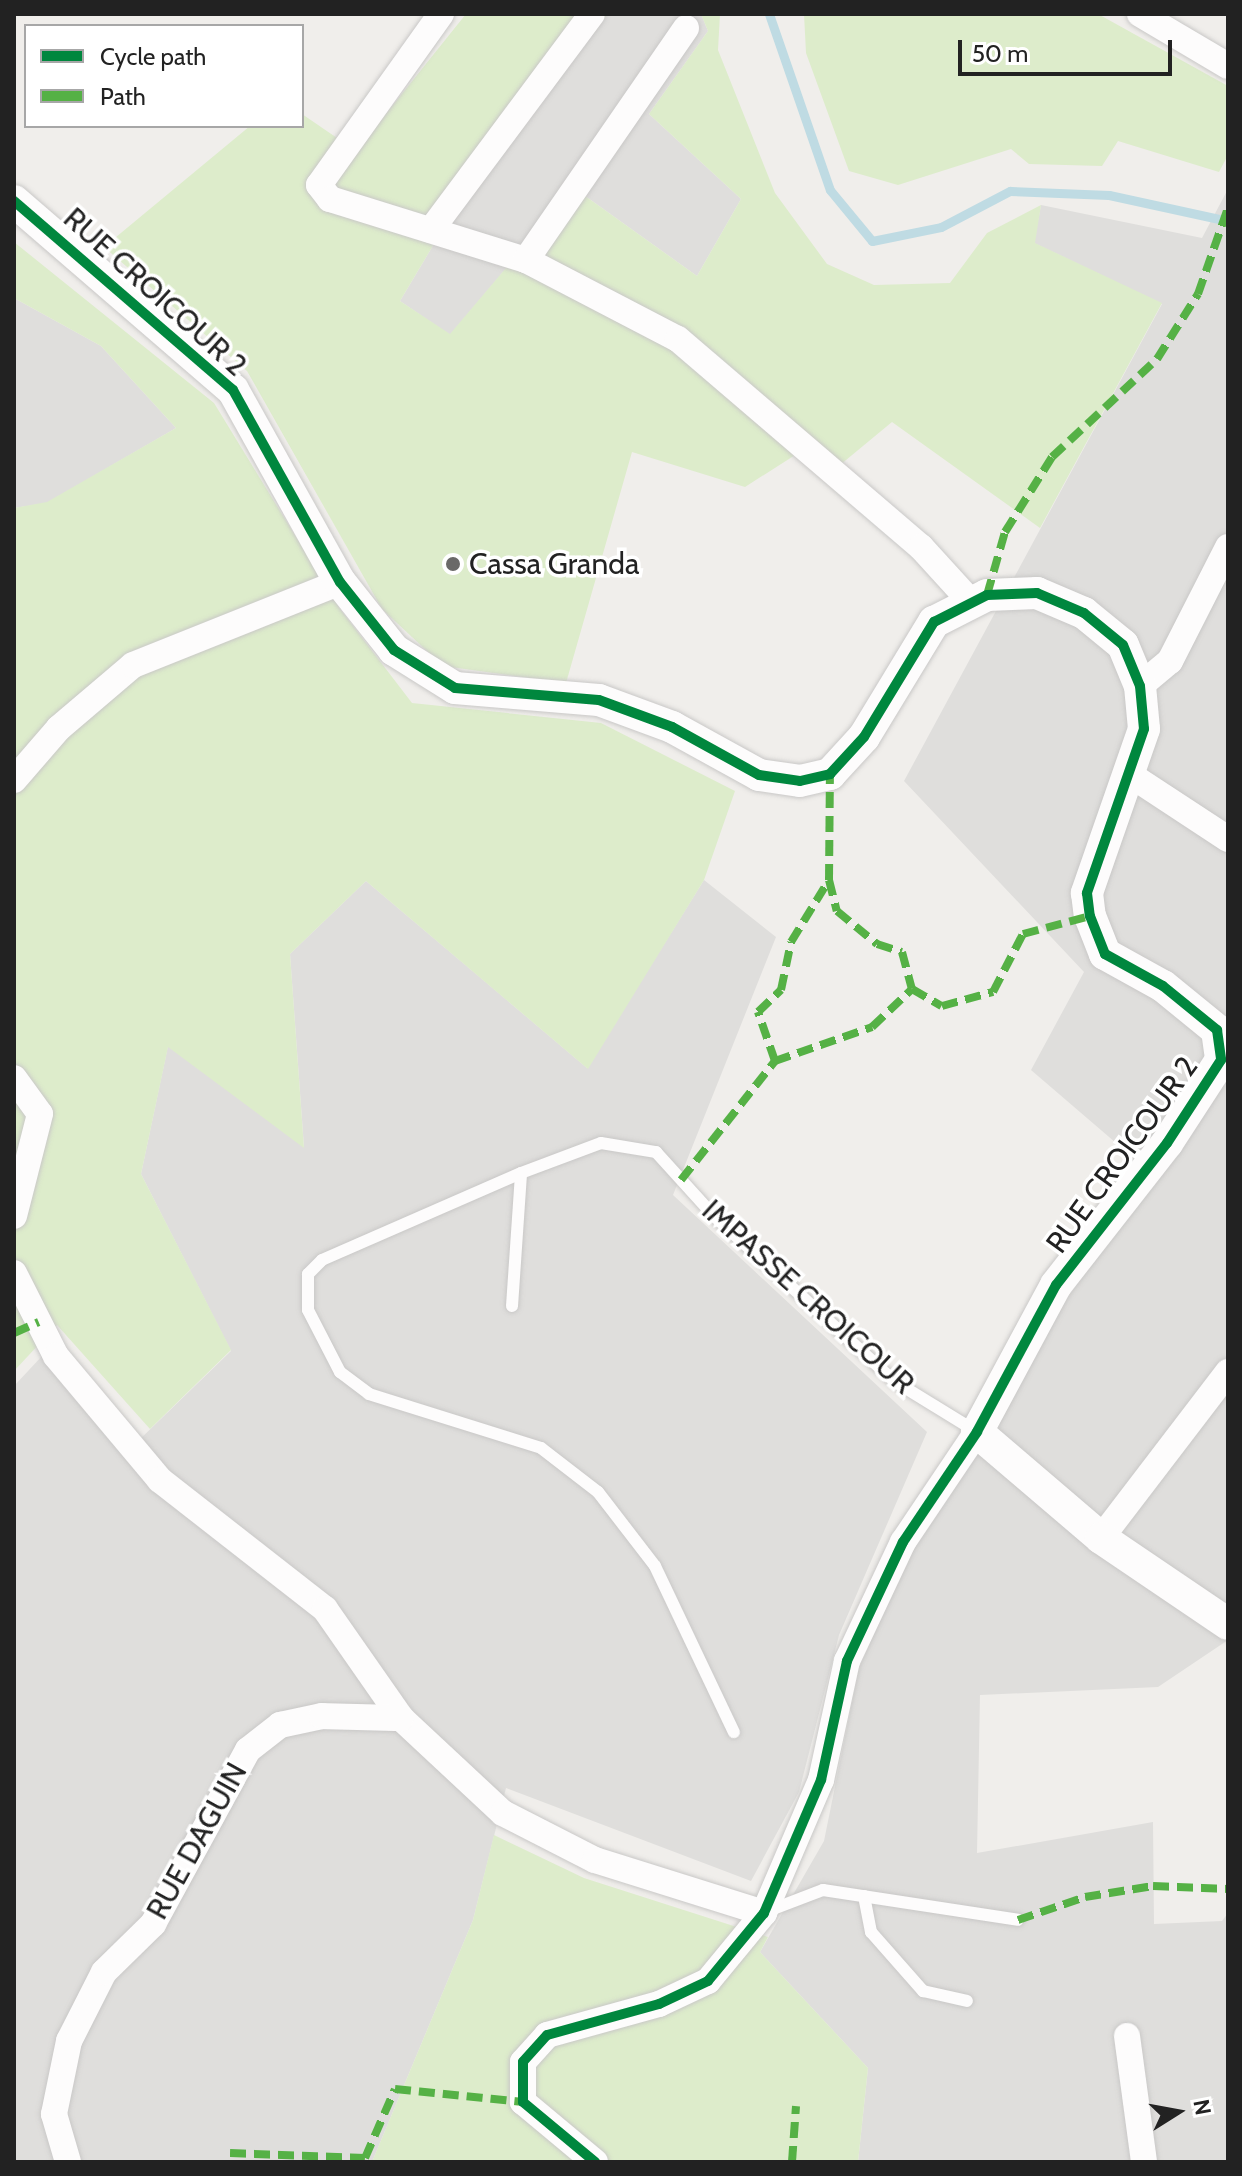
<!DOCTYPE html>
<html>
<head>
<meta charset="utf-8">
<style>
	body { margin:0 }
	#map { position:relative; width:1242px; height:2176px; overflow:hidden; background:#f0eeeb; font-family:Cabin,sans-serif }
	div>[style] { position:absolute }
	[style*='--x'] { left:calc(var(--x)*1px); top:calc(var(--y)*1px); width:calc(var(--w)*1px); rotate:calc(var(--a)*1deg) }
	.residential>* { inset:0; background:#dfdedc }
	.grass>* { inset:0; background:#ddeccb }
	.stream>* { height:9px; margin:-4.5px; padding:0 4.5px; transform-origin:4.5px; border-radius:4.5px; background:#bfdbe3 }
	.roads { filter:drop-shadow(0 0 2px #c9c8c7) drop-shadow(0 0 2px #c9c8c7) }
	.service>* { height:12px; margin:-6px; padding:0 6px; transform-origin:6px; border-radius:6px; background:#fdfcfc }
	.minor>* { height:26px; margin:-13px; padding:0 13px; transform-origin:13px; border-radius:13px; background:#fdfcfc }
	.tertiary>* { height:32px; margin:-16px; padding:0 16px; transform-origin:16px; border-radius:16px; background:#fdfcfc }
	.quiet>* { height:8px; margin-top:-4px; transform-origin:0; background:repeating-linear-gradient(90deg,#55b145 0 16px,transparent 0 24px) }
	.cycleway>* { height:10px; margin:-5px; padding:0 5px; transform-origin:5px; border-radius:5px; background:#00873e }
	.dots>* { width:22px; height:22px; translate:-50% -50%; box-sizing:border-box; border:4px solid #fff; border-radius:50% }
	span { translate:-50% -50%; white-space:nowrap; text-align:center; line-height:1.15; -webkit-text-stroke:7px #fff; paint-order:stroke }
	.street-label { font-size:30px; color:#222 }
	.poi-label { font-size:30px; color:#222 }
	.left { translate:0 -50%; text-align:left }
	.frame { position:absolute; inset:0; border:16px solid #222; pointer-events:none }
	.legend { position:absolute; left:24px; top:24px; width:280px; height:104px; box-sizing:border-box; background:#fff; border:2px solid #a7a7a7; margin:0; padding:10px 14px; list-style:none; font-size:24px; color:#222 }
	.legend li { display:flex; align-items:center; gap:16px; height:40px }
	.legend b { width:40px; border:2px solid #a7a7a7 }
	.north { position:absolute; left:1138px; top:2072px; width:80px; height:80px; -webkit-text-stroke:6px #fff; paint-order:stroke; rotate:79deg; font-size:22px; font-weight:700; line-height:32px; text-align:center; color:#222 }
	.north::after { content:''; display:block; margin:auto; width:28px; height:36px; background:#222; clip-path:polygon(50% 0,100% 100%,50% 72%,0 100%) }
	.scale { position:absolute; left:958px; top:40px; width:214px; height:36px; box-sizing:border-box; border:4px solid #222; border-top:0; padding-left:10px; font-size:24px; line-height:28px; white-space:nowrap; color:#222; -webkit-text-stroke:6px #fff; paint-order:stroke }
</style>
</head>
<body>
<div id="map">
	<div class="residential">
		<i style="clip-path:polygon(608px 14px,701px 14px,708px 31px,649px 114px,741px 199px,697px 276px,574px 188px,450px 335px,400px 301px,453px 212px)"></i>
		<i style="clip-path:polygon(1228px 189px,1228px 1640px,1158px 1687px,980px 1695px,977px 1853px,1153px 1822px,1154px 1924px,1222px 1921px,1228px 1913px,1228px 2162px,858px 2162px,868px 2068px,760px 1952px,824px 1841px,859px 1668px,931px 1503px,1151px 1173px,1031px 1070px,1084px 972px,904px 781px,1162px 304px,1034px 243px,1041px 205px,1202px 238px)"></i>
		<i style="clip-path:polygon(14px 298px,101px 346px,176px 428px,47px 503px,14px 508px)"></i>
		<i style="clip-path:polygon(704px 880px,776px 937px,673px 1195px,927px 1432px,839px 1635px,799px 1792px,751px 1881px,506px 1788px,473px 1920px,372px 2162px,14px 2162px,14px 1386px,43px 1355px,136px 1443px,231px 1351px,141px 1174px,168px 1046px,304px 1147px,290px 954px,366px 881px,587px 1068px)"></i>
	</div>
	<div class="grass">
		<i style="clip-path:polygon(466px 14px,608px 14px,453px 212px,400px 301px,450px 334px,574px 188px,697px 276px,741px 199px,649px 114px,708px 31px,701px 14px,720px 14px,718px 50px,775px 193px,827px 264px,874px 285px,950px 283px,987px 233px,1041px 205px,1035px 243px,1162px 303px,1040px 528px,892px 422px,840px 465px,817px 441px,745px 487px,632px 452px,566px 683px,443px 666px,382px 609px,247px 371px,104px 247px,250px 126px,302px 126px,302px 114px,356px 151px)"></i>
		<i style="clip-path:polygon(804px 14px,1098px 14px,1228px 86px,1228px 155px,1219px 172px,1118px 141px,1102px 166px,1029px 164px,1011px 149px,898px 185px,849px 171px,806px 53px)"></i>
		<i style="clip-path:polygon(14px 242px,214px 403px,340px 609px,412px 703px,601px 723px,735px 791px,704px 880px,588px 1069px,366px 881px,290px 954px,304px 1148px,168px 1047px,141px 1174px,231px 1350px,150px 1429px,57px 1325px,14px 1371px,14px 508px,47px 502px,176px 428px,101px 346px,14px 298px)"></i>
		<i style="clip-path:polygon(494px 1835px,584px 1878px,768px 1937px,760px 1952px,868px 2068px,858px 2162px,372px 2162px,473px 1920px)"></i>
	</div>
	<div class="stream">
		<i style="--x:769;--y:14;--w:186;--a:70.9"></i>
		<i style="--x:830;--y:190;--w:66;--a:50.5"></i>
		<i style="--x:872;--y:241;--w:70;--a:-11.5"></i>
		<i style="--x:941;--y:227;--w:78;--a:-27.6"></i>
		<i style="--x:1010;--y:191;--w:99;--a:2.3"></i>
		<i style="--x:1109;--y:195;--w:122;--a:12.3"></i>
	</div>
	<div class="roads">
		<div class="service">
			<i style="--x:521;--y:1173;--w:217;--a:156.4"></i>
			<i style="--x:322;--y:1260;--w:20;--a:135"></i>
			<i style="--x:308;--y:1274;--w:36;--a:90"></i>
			<i style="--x:308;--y:1310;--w:70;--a:62.7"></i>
			<i style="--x:340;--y:1372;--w:36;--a:37"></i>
			<i style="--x:369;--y:1394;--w:180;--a:17.4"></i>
			<i style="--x:541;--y:1448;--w:72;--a:37.7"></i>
			<i style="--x:598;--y:1492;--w:93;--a:52.4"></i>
			<i style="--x:655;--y:1566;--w:184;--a:64.6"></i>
			<i style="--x:512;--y:1306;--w:133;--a:-86.1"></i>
			<i style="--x:521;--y:1173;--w:85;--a:-20.6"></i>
			<i style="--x:601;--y:1143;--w:56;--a:9.3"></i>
			<i style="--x:656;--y:1152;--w:86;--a:47.8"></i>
			<i style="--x:714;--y:1216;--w:244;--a:42.5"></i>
			<i style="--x:894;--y:1381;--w:97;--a:31.6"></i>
			<i style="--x:864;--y:1896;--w:37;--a:79"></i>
			<i style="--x:871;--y:1932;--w:79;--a:48.6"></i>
			<i style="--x:923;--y:1991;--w:45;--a:12.8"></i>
			<i style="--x:768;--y:1911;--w:59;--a:-20.9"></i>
			<i style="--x:823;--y:1890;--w:197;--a:8.7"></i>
		</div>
		<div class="minor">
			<i style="--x:441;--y:14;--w:210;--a:125.5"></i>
			<i style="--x:319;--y:185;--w:18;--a:52"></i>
			<i style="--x:330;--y:199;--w:205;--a:17.3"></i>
			<i style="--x:1140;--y:14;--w:102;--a:30.6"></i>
			<i style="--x:686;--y:28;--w:282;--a:124.6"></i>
			<i style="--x:526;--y:260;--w:171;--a:27.5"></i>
			<i style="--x:678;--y:339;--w:320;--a:40.6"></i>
			<i style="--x:921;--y:547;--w:76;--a:47.7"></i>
			<i style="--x:431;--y:230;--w:269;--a:-53.3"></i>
			<i style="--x:1140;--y:686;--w:39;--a:-40"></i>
			<i style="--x:1170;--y:661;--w:128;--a:-63"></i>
			<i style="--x:1132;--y:776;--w:115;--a:33.3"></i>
			<i style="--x:14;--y:780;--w:69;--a:-49.1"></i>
			<i style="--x:59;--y:728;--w:97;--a:-40.4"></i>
			<i style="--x:133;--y:665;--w:223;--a:-21.8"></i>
			<i style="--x:14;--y:1078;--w:44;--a:54.2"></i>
			<i style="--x:40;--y:1114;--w:105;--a:104.3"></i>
			<i style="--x:14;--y:1273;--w:93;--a:63.2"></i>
			<i style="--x:56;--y:1356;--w:162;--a:50"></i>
			<i style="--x:160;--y:1480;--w:209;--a:38"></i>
			<i style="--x:325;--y:1609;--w:133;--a:55.1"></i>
			<i style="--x:401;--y:1718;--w:139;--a:43"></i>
			<i style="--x:503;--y:1813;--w:103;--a:27.1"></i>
			<i style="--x:595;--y:1860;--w:177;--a:17.4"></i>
			<i style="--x:1101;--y:1538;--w:209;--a:-52.6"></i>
			<i style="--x:1127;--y:2036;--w:127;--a:82.3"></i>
			<i style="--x:68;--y:2162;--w:50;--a:-106.3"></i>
			<i style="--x:54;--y:2114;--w:75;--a:-78.4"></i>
			<i style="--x:69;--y:2041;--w:77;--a:-63.1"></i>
			<i style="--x:104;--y:1972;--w:69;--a:-44.4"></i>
			<i style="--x:153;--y:1924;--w:198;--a:-61.4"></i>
			<i style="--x:248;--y:1750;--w:41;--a:-38"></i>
			<i style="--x:280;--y:1725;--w:43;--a:-12.1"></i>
			<i style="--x:322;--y:1716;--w:79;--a:1.5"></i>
			<i style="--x:595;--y:2162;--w:94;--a:-140.2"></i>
			<i style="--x:523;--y:2102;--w:40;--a:-90"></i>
			<i style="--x:523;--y:2062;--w:36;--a:-48"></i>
			<i style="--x:547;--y:2035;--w:116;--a:-15.5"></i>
			<i style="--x:659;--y:2004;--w:54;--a:-25.1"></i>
			<i style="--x:708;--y:1981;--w:88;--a:-50.5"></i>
			<i style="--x:764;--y:1913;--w:145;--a:-66.8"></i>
			<i style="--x:821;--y:1780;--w:122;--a:-77.7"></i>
			<i style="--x:847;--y:1661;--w:132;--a:-64.8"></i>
			<i style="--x:903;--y:1542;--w:133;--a:-56.1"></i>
		</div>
		<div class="tertiary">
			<i style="--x:14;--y:201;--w:289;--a:40.8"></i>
			<i style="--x:233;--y:390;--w:220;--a:60.9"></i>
			<i style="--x:340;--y:582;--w:87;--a:51.5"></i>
			<i style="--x:394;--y:650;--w:72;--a:31.9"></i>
			<i style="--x:455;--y:688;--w:144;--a:4.8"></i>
			<i style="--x:599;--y:700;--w:78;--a:20.3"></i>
			<i style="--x:672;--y:727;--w:99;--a:28.9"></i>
			<i style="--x:759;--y:775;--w:41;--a:8.3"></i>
			<i style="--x:800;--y:781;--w:31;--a:-13"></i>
			<i style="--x:830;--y:774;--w:50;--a:-47.4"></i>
			<i style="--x:864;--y:737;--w:135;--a:-58.7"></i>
			<i style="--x:934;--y:622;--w:59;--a:-27"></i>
			<i style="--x:987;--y:595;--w:50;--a:-2.3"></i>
			<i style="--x:1037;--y:593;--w:51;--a:23.1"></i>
			<i style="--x:1084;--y:613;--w:50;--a:39.4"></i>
			<i style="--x:1123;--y:645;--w:44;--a:67.5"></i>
			<i style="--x:1140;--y:686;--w:43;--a:84.7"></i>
			<i style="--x:1144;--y:729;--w:174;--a:109.2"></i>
			<i style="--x:1087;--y:893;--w:23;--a:83"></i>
			<i style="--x:1090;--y:916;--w:41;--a:68.5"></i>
			<i style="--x:1105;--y:954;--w:66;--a:28.9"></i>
			<i style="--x:1163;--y:986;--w:70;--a:39.2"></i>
			<i style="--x:1217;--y:1030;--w:30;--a:82"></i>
			<i style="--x:1221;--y:1060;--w:99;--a:123"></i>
			<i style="--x:1167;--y:1143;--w:180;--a:128"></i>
			<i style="--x:1056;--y:1285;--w:167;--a:118.3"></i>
			<i style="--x:977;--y:1432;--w:163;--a:40.5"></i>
			<i style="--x:1101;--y:1538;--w:153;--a:34.1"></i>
		</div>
	</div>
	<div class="quiet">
		<i style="--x:987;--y:595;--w:66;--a:-74.1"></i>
		<i style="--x:1005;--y:532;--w:89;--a:-57.9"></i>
		<i style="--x:1052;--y:457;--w:144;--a:-43"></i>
		<i style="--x:1157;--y:359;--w:77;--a:-57.8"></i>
		<i style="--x:1198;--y:294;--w:91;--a:-70.8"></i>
		<i style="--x:829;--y:880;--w:32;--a:76"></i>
		<i style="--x:837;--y:911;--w:52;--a:39.5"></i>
		<i style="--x:877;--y:944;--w:26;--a:18"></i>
		<i style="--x:902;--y:952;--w:38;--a:75"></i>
		<i style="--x:775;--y:1061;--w:103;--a:-19.3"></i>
		<i style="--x:872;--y:1027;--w:55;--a:-43.5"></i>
		<i style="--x:912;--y:989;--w:34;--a:30"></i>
		<i style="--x:942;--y:1006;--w:53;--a:-15.4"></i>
		<i style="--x:993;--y:992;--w:65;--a:-62.7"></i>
		<i style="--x:1023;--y:934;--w:69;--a:-15"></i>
		<i style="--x:681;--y:1180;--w:152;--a:-51.7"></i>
		<i style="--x:775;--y:1061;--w:52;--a:-109.1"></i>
		<i style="--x:758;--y:1012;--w:32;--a:-44"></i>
		<i style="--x:781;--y:990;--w:49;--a:-78.2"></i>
		<i style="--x:791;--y:942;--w:73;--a:-58.5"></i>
		<i style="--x:829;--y:880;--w:106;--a:-89.5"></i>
		<i style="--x:14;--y:1333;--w:27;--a:-24"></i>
		<i style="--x:1018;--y:1920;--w:71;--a:-18.9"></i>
		<i style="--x:1085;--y:1897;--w:69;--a:-9.2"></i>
		<i style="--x:1153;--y:1886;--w:75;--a:2.3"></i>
		<i style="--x:230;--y:2153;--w:135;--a:2.1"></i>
		<i style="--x:365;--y:2158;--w:75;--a:-66.5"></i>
		<i style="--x:395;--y:2089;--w:129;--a:5.8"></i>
		<i style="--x:792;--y:2162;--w:56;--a:-85.9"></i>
	</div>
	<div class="cycleway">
		<i style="--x:14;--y:201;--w:289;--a:40.8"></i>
		<i style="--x:233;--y:390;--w:220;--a:60.9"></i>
		<i style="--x:340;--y:582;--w:87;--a:51.5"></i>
		<i style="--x:394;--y:650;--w:72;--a:31.9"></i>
		<i style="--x:455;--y:688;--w:144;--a:4.8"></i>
		<i style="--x:599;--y:700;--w:78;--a:20.3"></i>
		<i style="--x:672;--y:727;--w:99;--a:28.9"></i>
		<i style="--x:759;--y:775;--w:41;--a:8.3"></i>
		<i style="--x:800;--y:781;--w:31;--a:-13"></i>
		<i style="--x:830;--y:774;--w:50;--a:-47.4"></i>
		<i style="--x:864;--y:737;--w:135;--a:-58.7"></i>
		<i style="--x:934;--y:622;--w:59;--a:-27"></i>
		<i style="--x:987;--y:595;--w:50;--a:-2.3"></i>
		<i style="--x:1037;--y:593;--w:51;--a:23.1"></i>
		<i style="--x:1084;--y:613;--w:50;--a:39.4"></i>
		<i style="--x:1123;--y:645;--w:44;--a:67.5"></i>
		<i style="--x:1140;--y:686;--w:43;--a:84.7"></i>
		<i style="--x:1144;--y:729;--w:174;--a:109.2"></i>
		<i style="--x:1087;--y:893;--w:23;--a:83"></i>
		<i style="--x:1090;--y:916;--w:41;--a:68.5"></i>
		<i style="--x:1105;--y:954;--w:66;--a:28.9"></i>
		<i style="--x:1163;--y:986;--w:70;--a:39.2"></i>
		<i style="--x:1217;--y:1030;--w:30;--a:82"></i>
		<i style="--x:1221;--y:1060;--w:99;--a:123"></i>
		<i style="--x:1167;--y:1143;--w:180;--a:128"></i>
		<i style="--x:1056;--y:1285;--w:167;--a:118.3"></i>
		<i style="--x:977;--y:1432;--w:133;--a:123.9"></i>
		<i style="--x:903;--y:1542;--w:132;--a:115.2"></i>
		<i style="--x:847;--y:1661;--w:122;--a:102.3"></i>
		<i style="--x:821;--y:1780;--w:145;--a:113.2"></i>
		<i style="--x:764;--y:1913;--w:88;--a:129.5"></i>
		<i style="--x:708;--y:1981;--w:54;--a:154.9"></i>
		<i style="--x:659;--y:2004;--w:116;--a:164.5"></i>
		<i style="--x:547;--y:2035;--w:36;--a:132"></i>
		<i style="--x:523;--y:2062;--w:40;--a:90"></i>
		<i style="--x:523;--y:2102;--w:94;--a:39.8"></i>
	</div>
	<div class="dots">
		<i style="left:453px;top:564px;background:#6a6968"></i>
	</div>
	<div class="street-label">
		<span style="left:155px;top:292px;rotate:42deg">RUE CROICOUR 2</span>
		<span style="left:1122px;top:1155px;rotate:-54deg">RUE CROICOUR 2</span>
		<span style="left:808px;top:1297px;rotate:42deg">IMPASSE CROICOUR</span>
		<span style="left:197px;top:1841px;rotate:-61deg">RUE DAGUIN</span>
	</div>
	<div class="poi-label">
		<span class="left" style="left:469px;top:564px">Cassa Granda</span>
	</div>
	<div class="frame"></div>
	<ul class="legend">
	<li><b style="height:10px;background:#00873e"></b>Cycle path</li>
	<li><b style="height:10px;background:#55b145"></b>Path</li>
	</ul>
	<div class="north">N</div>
	<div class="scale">50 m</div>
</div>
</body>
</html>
